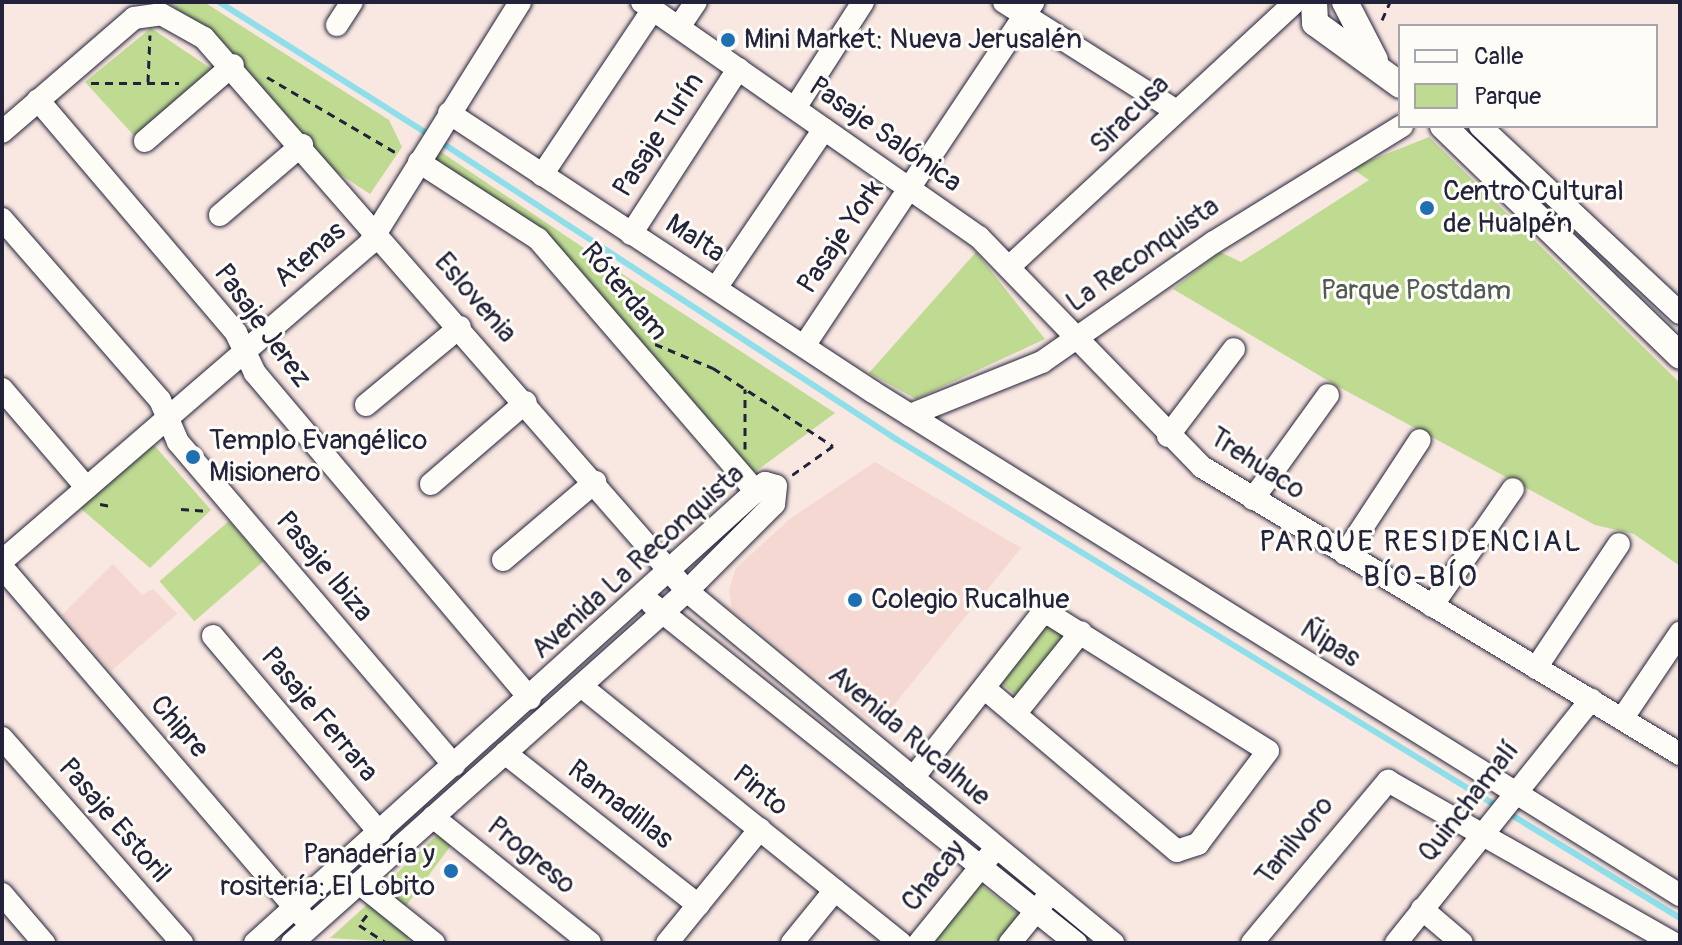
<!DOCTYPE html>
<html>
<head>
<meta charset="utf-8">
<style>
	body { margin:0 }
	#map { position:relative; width:1682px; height:945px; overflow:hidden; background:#f9e7e1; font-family:Pangolin,sans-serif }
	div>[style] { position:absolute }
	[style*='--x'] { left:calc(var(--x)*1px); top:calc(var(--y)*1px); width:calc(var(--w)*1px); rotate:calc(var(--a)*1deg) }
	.built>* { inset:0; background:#f6d8d2 }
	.green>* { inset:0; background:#bfdb92; transform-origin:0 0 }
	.stream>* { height:6px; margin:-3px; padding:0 3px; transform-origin:3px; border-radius:3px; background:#8edfea }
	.path>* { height:3px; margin-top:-1.5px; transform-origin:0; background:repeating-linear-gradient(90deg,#22223b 0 8px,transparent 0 14px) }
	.roads { filter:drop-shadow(0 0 2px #22223b) drop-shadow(0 0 2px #22223b) }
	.minor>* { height:22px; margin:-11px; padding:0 11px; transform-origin:11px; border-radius:11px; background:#fdfcf7 }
	.major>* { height:26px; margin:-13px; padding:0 13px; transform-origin:13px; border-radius:13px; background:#fdfcf7 }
	.dots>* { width:22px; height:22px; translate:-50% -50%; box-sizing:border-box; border:4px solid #fdfcf7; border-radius:50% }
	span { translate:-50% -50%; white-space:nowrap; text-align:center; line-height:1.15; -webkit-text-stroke:6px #fdfcf7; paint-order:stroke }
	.poi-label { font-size:28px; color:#22223b }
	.left { translate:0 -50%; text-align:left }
	.right { translate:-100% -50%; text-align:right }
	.street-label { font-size:28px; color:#22223b }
	.park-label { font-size:28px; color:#515a55 }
	.neighbourhood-label { font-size:30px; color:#22223b; letter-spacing:2px }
	.frame { position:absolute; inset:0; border:4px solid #22223b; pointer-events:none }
	.legend { position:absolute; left:1398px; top:24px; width:260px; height:104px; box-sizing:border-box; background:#fdfcf7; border:2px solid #a5a5ac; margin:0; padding:10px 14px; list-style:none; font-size:24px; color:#22223b }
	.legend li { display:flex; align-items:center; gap:16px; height:40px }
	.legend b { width:40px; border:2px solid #a5a5ac }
</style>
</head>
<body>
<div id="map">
	<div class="built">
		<i style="clip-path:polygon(875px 462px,1021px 548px,877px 726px,732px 610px,729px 590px,736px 568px,791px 518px)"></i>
		<i style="clip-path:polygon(113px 564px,142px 595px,153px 589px,177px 614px,111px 671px,62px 615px)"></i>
	</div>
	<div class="green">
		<i style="clip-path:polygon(167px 2px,204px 2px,389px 120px,402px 147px,370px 194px,329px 167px,210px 32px)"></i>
		<i style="clip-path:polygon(151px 28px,216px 72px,138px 140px,85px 82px)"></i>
		<i style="clip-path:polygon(1429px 137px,1680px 383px,1680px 566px,1634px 534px,1595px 525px,1337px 386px,1173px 289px,1220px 252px,1241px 262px,1369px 180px,1351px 168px)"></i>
		<i style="clip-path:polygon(423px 140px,627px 277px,835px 413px,736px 486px,525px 239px,429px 163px)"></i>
		<i style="clip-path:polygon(976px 252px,1045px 339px,916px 399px,869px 373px)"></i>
		<i style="clip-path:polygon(153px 444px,211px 510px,150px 568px,79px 507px)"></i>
		<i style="left:229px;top:521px;width:53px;height:92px;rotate:49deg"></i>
		<i style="clip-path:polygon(1040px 623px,1070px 634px,1019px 697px,996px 679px)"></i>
		<i style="clip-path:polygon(438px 834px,452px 844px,403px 910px,379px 890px)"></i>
		<i style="clip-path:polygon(976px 881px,1023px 918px,1004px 943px,927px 943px)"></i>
		<i style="clip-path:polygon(369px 903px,407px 934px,409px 943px,330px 938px)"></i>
	</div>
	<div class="stream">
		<i style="--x:219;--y:2;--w:249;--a:32.3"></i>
		<i style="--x:439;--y:141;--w:546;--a:33.11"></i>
		<i style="--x:896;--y:439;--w:919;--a:31.42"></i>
	</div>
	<div class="path">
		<i style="--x:1382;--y:20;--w:20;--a:-66"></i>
		<i style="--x:267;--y:77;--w:152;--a:30.4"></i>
		<i style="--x:148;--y:82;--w:47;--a:-87.6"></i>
		<i style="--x:91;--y:83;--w:88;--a:0"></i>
		<i style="--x:655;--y:344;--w:63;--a:22.5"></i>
		<i style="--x:713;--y:368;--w:143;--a:33"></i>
		<i style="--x:833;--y:446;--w:50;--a:144.7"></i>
		<i style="--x:745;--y:449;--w:60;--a:-90"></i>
		<i style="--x:100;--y:504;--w:11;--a:10"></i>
		<i style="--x:181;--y:509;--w:28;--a:4"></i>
		<i style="--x:367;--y:915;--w:13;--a:129"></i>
		<i style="--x:359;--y:925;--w:33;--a:33"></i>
	</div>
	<div class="roads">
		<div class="minor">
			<i style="--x:642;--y:2;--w:411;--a:34.9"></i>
			<i style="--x:979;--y:237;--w:320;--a:45.9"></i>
			<i style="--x:1202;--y:467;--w:558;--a:30.98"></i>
			<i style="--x:1004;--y:2;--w:200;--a:32.3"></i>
			<i style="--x:337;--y:25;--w:27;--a:-57"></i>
			<i style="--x:679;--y:27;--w:30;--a:-56"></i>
			<i style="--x:38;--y:100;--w:306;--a:49.6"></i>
			<i style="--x:236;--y:333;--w:44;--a:64.6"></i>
			<i style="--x:255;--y:373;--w:426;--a:49.8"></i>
			<i style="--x:795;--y:108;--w:126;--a:-57.3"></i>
			<i style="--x:449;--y:113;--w:508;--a:33.35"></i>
			<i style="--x:873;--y:392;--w:951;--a:31.94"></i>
			<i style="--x:1480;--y:126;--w:274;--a:43.1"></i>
			<i style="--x:2;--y:132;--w:174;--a:-40.8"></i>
			<i style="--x:134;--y:18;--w:27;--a:-8"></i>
			<i style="--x:161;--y:14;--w:49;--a:29.2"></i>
			<i style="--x:204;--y:38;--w:734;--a:48.87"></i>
			<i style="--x:687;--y:591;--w:553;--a:39.57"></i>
			<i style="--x:145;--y:141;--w:116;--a:-40.8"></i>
			<i style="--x:419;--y:162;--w:142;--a:32.9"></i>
			<i style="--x:538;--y:239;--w:334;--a:49.2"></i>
			<i style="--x:542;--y:175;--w:200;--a:-56.2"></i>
			<i style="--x:220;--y:215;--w:108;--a:-40.5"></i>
			<i style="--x:2;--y:219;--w:240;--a:48.9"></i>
			<i style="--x:160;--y:400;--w:46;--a:66.8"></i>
			<i style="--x:178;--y:442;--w:425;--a:49.5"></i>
			<i style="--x:631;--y:234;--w:197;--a:-57"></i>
			<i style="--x:1009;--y:267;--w:386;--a:-42.8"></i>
			<i style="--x:716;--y:288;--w:192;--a:-55.8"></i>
			<i style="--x:804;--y:346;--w:413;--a:-56.3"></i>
			<i style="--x:2;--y:389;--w:130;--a:49.4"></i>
			<i style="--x:366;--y:405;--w:122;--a:-39.7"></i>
			<i style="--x:910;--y:415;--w:142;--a:-21.9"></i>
			<i style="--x:1042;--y:362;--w:210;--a:-34.9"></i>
			<i style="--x:1214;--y:242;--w:221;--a:-31.7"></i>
			<i style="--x:1168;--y:436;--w:109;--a:-52.8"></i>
			<i style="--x:431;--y:484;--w:125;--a:-40.8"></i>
			<i style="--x:1253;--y:499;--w:128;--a:-54.2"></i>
			<i style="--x:1345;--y:554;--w:136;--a:-56.7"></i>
			<i style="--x:503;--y:560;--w:121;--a:-40.3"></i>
			<i style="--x:2;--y:561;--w:485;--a:-40.8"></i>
			<i style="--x:369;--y:244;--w:285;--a:-58"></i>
			<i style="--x:2;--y:567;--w:460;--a:49.3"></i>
			<i style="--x:652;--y:604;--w:543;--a:38.64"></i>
			<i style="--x:1432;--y:606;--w:142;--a:-55.3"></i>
			<i style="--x:213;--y:636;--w:258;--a:49.7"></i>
			<i style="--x:1536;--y:668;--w:149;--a:-56.2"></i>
			<i style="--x:581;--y:686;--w:410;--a:38.8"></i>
			<i style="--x:1015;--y:714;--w:105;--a:-51.2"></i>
			<i style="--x:1622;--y:719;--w:104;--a:-56"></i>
			<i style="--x:2;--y:738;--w:273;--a:48.7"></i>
			<i style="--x:505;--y:753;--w:246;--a:38.2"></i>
			<i style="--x:913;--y:778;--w:206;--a:-51.9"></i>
			<i style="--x:1040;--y:616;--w:9;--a:-13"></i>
			<i style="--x:1049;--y:614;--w:258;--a:32"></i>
			<i style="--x:1268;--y:751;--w:116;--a:127"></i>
			<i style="--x:1198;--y:844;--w:22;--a:162"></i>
			<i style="--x:1177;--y:851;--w:251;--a:-139.8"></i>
			<i style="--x:433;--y:817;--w:201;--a:38.7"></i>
			<i style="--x:359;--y:883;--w:96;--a:38.7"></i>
			<i style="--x:2;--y:894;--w:65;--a:49.4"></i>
			<i style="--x:1422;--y:909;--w:52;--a:40.4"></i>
			<i style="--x:255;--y:943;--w:687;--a:-42.05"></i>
			<i style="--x:765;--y:483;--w:11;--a:15"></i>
			<i style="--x:776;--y:486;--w:18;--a:96"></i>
			<i style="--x:774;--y:504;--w:123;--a:135"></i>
			<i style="--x:687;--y:591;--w:529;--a:138.29"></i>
			<i style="--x:667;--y:943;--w:147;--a:-50.8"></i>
			<i style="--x:792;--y:943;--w:68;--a:-50.9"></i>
			<i style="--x:919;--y:943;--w:114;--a:-51"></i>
			<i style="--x:1010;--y:943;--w:55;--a:-50.9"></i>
			<i style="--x:1252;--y:943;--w:212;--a:-50"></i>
			<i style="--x:1388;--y:781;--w:328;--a:29.6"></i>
			<i style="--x:1396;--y:943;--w:312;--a:-51.3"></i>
		</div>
		<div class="major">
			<i style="--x:1314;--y:2;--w:21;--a:87"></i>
			<i style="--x:1315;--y:23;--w:105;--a:36.1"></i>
			<i style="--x:1345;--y:2;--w:65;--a:62.7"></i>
			<i style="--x:1443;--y:126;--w:330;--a:44.1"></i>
		</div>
	</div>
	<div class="dots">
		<i style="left:728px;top:40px;background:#1f6fb2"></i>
		<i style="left:1427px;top:208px;background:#1f6fb2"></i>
		<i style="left:193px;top:457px;background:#1f6fb2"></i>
		<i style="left:855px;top:600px;background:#1f6fb2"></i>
		<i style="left:451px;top:871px;background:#1f6fb2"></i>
	</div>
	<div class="poi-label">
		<span class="left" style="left:744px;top:40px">Mini Market: Nueva Jerusalén</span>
		<span class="left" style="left:1443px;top:208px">Centro Cultural<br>de Hualpén</span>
		<span class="left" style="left:209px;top:457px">Templo Evangélico<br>Misionero</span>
		<span class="left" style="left:871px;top:600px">Colegio Rucalhue</span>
		<span class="right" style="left:435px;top:871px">Panadería y<br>rositería: El Lobito</span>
	</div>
	<div class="street-label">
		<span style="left:1130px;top:115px;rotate:-45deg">Siracusa</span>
		<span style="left:659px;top:135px;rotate:-57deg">Pasaje Turín</span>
		<span style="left:885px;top:135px;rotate:35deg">Pasaje Salónica</span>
		<span style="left:841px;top:237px;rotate:-56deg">Pasaje York</span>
		<span style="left:695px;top:239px;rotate:33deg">Malta</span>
		<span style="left:310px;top:255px;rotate:-41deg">Atenas</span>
		<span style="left:1143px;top:255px;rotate:-35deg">La Reconquista</span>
		<span style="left:624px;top:292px;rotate:50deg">Róterdam</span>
		<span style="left:475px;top:298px;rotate:49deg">Eslovenia</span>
		<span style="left:262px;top:326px;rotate:54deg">Pasaje Jerez</span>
		<span style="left:1257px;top:464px;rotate:33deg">Trehuaco</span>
		<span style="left:638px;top:562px;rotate:-42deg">Avenida La Reconquista</span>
		<span style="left:324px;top:567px;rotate:50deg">Pasaje Ibiza</span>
		<span style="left:1330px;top:644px;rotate:32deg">Ñipas</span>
		<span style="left:319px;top:715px;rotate:50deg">Pasaje Ferrara</span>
		<span style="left:179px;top:727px;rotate:49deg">Chipre</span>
		<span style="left:909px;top:736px;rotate:40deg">Avenida Rucalhue</span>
		<span style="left:760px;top:791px;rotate:39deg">Pinto</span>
		<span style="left:1469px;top:802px;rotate:-52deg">Quinchamalí</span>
		<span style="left:620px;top:805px;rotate:38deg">Ramadillas</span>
		<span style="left:114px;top:821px;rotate:49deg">Pasaje Estoril</span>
		<span style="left:1295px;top:841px;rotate:-51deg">Tanilvoro</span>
		<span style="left:531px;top:856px;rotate:39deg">Progreso</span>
		<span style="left:934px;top:876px;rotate:-51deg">Chacay</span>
	</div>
	<div class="park-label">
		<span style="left:1416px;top:291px">Parque Postdam</span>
	</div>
	<div class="neighbourhood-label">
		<span style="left:1421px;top:559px">PARQUE RESIDENCIAL<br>BÍO-BÍO</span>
	</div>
	<div class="frame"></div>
	<ul class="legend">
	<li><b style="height:10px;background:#fdfcf7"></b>Calle</li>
	<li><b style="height:22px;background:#bfdb92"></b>Parque</li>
	</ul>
</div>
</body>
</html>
